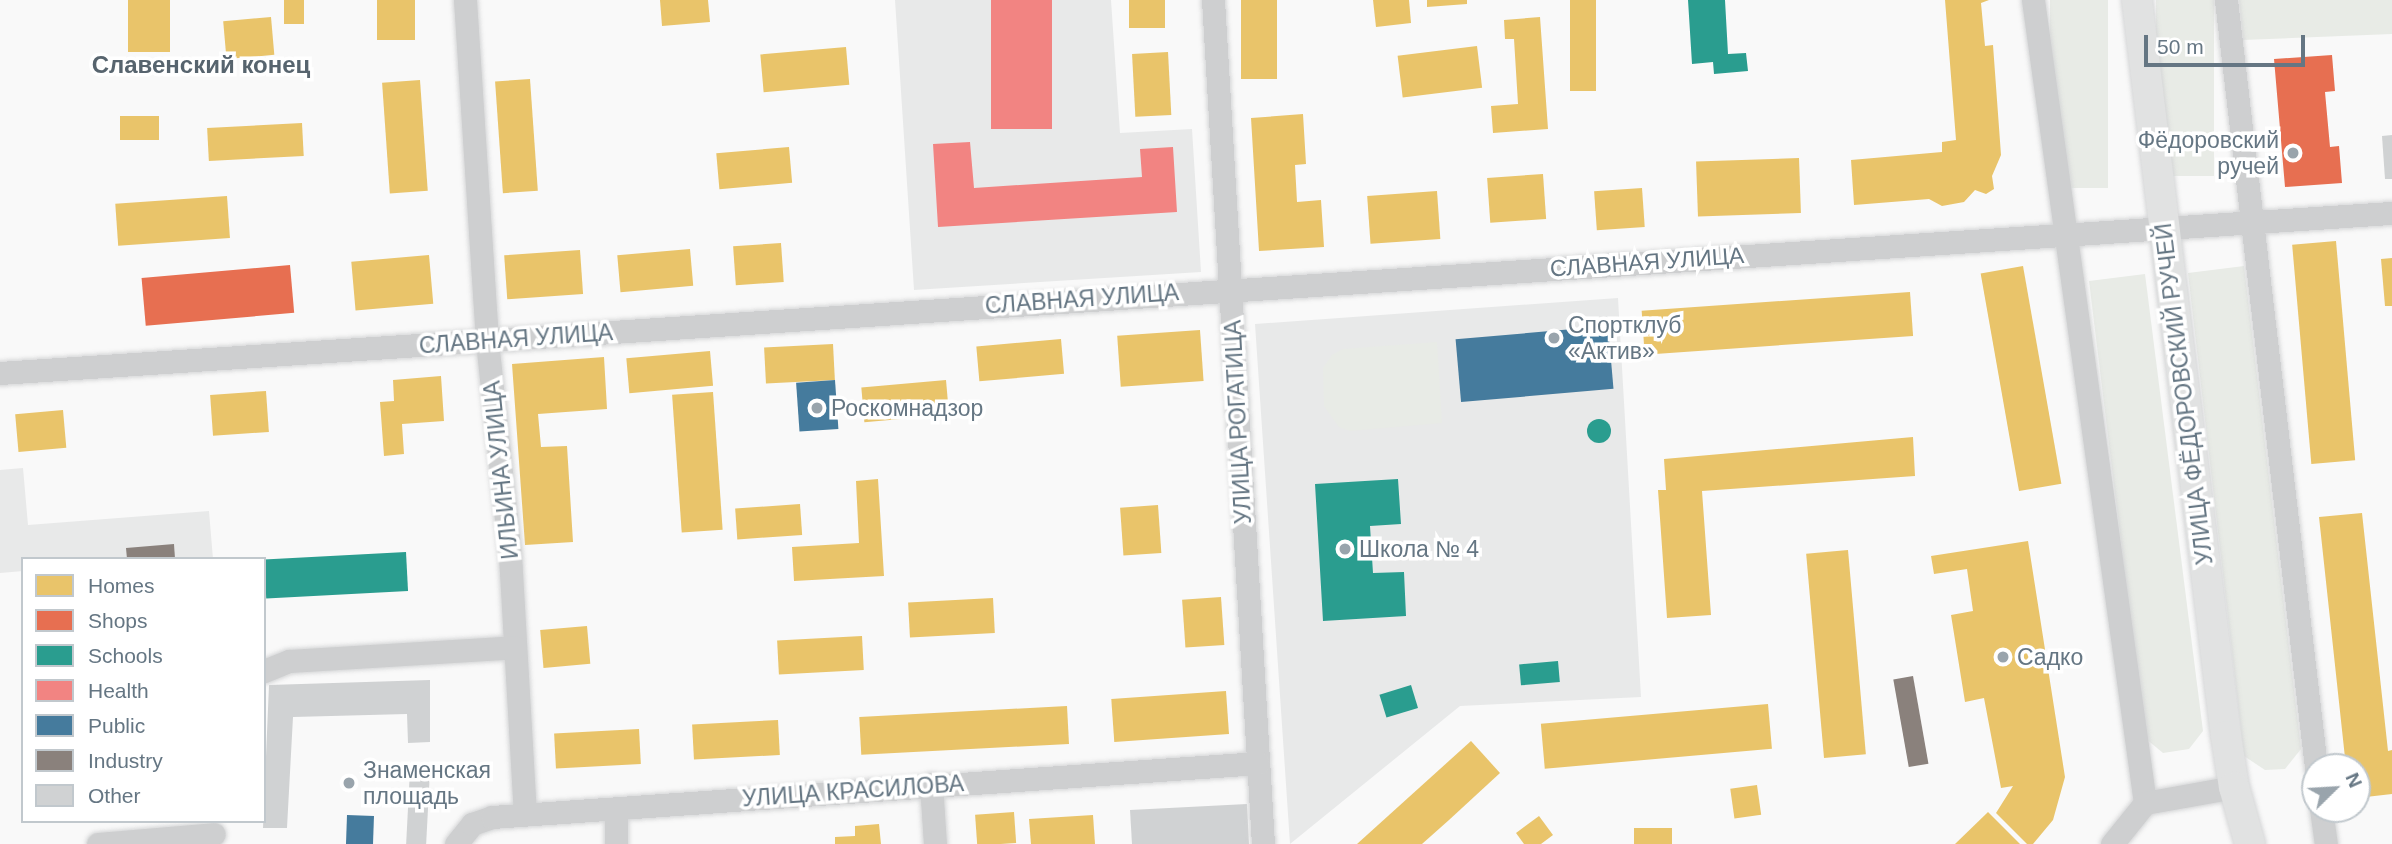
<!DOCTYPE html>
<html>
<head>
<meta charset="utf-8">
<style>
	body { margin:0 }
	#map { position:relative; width:2392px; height:844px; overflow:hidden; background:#f9f9f9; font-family:Arial,sans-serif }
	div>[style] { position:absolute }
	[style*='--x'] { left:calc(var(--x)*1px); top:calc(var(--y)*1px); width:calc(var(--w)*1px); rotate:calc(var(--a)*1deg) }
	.built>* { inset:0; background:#e8e9e9 }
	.green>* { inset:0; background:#e8ebe6; transform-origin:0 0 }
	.homes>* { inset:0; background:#e9c46a; transform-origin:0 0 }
	.shops>* { inset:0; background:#e76f51; transform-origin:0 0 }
	.schools>* { inset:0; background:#2a9d8f; transform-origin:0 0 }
	.round { border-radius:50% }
	.health>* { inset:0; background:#f28482; transform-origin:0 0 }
	.public>* { inset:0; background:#457b9d; transform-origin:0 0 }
	.industry>* { inset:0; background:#8a817c; transform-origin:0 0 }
	.building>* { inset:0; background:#d0d2d3; transform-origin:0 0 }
	.roads { filter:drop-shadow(0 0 2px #d5d6d7) drop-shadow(0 0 2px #d5d6d7) }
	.minor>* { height:23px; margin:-11.5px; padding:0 11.5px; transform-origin:11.5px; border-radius:11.5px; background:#cecfd0 }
	.major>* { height:30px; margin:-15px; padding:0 15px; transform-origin:15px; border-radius:15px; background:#e1e2e2 }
	.dots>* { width:19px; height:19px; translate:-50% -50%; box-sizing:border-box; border:4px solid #fff; border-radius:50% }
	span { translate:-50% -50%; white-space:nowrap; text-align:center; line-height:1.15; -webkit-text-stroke:7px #fff; paint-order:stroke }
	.poi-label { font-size:23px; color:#657683 }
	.right { translate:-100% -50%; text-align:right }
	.left { translate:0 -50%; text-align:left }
	.street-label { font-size:23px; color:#657683 }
	.neighbourhood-label { font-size:24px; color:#57646e; font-weight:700 }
	.legend { position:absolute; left:21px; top:557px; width:245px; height:266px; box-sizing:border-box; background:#fff; border:2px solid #c1c8cd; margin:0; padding:9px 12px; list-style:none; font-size:21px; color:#657683 }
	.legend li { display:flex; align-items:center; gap:14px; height:35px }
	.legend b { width:35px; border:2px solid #c1c8cd }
	.north { position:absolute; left:2301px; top:753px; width:70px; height:70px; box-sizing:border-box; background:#fff; border:2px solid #c1c8cd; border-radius:50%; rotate:66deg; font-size:19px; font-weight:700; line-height:28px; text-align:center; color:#657683 }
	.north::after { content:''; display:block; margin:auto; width:24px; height:32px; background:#99a4ac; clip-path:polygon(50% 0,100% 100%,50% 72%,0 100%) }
	.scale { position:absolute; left:2144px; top:35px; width:161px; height:32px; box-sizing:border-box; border:4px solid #657683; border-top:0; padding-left:9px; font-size:21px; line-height:24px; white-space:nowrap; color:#657683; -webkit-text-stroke:5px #fff; paint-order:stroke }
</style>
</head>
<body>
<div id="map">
	<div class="built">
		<i style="clip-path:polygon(895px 0,1111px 0,1120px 133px,1192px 129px,1201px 272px,914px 290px)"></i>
		<i style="clip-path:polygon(1618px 298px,1641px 697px,1460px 706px,1290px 844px,1255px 324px)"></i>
		<i style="clip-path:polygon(23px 468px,28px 525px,209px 511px,213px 559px,23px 559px,23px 571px,0 573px,0 470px)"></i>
	</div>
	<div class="green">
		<i style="left:2050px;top:0;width:58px;height:188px"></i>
		<i style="left:2156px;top:0;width:58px;height:176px"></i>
		<i style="clip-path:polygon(2239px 0,2392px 0,2392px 34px,2243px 40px)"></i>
		<i style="clip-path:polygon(2244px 266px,2301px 749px,2285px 769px,2265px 770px,2244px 756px,2188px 273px)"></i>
		<i style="clip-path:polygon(2145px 274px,2203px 731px,2189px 749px,2163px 753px,2145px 738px,2089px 281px)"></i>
		<i style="clip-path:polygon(1437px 342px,1442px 423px,1350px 431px,1339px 427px,1324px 406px,1323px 368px,1332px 355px,1343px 349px)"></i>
	</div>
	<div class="homes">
		<i style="left:128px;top:0;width:42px;height:52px"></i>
		<i style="left:284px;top:0;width:20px;height:24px"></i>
		<i style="left:377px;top:0;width:38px;height:40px"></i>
		<i style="clip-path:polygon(660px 0,708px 0,710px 22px,662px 26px)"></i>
		<i style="left:1129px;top:0;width:36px;height:28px"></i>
		<i style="left:1241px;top:0;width:36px;height:79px"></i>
		<i style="clip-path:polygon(1373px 0,1409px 0,1411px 23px,1376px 27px)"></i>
		<i style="clip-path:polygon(1427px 0,1467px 0,1467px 4px,1427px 7px)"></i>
		<i style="left:1570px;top:0;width:26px;height:91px"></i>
		<i style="clip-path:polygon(1945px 0,1989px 0,1981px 3px,1985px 46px,1993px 45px,2001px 155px,1992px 176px,1994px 189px,1986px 194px,1975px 190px,1964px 202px,1942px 206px,1929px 199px,1854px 205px,1851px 160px,1942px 152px,1942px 142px,1956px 140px)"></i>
		<i style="left:271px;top:17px;width:38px;height:48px;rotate:85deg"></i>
		<i style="clip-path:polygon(1540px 17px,1548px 129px,1493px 133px,1491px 106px,1518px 104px,1514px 39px,1505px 39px,1504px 20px)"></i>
		<i style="left:1477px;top:46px;width:42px;height:80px;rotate:83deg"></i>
		<i style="left:846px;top:47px;width:38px;height:86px;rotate:85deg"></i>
		<i style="left:1168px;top:52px;width:63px;height:36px;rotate:87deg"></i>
		<i style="left:530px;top:79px;width:112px;height:35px;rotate:86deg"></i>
		<i style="left:420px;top:80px;width:111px;height:38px;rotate:86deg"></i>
		<i style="clip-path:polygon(1303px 114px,1306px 164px,1295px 165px,1297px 202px,1321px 200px,1324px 247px,1259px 251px,1251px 118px)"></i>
		<i style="left:120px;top:116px;width:39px;height:24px"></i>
		<i style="left:302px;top:123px;width:33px;height:95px;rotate:87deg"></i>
		<i style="left:789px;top:147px;width:36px;height:73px;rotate:85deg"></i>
		<i style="left:1799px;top:158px;width:55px;height:103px;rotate:88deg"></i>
		<i style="left:1543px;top:174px;width:45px;height:56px;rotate:86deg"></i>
		<i style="left:1642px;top:188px;width:39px;height:48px;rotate:86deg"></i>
		<i style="left:1437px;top:191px;width:48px;height:70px;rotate:86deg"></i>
		<i style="left:227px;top:196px;width:42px;height:112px;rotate:86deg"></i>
		<i style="left:2336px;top:241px;width:220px;height:44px;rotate:85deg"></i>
		<i style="left:781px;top:243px;width:39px;height:48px;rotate:86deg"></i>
		<i style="left:690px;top:249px;width:37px;height:73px;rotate:85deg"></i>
		<i style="left:580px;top:250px;width:44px;height:76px;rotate:86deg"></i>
		<i style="left:429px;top:255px;width:49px;height:78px;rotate:85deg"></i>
		<i style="clip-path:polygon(2392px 258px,2392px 306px,2385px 306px,2381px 259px)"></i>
		<i style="left:2023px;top:266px;width:221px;height:43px;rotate:80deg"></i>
		<i style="left:1910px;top:292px;width:44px;height:269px;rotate:86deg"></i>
		<i style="left:1200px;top:330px;width:51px;height:83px;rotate:86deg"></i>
		<i style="left:1061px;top:339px;width:35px;height:85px;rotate:85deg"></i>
		<i style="left:833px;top:344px;width:36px;height:69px;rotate:87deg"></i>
		<i style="left:710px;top:351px;width:35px;height:84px;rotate:85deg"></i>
		<i style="clip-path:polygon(604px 357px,607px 409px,538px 414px,541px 447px,567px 446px,573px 542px,525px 545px,512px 364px)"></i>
		<i style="clip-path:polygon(441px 376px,444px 421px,402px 424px,404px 454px,384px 456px,380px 402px,394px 401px,393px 380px)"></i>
		<i style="left:946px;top:380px;width:35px;height:85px;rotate:85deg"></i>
		<i style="left:266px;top:391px;width:41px;height:56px;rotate:86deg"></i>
		<i style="left:713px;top:392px;width:138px;height:41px;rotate:86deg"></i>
		<i style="left:63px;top:410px;width:38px;height:48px;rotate:85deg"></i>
		<i style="clip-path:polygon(1913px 437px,1915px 476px,1702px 491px,1711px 615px,1667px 618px,1658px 490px,1666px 490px,1664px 459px)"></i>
		<i style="clip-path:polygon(878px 479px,884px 576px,794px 581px,792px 547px,859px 543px,856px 481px)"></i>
		<i style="left:800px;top:504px;width:31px;height:65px;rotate:86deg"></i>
		<i style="left:1158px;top:505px;width:48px;height:38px;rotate:86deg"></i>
		<i style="clip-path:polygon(2362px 513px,2388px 751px,2392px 750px,2392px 794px,2357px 798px,2357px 767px,2346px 767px,2319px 517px)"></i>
		<i style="clip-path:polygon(2028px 541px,2065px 777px,2053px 820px,2033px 844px,2027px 844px,1996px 813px,2013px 786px,2001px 788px,1984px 698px,1965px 702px,1951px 615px,1973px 611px,1967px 569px,1934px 574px,1931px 556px)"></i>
		<i style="left:1848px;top:550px;width:205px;height:42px;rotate:85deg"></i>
		<i style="left:1221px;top:597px;width:48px;height:39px;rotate:86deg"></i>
		<i style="left:993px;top:598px;width:35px;height:85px;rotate:87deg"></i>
		<i style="left:587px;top:626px;width:38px;height:47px;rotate:85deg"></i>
		<i style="left:862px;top:636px;width:34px;height:85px;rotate:87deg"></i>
		<i style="left:1226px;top:691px;width:43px;height:115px;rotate:86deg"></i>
		<i style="left:1768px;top:704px;width:45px;height:228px;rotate:85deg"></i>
		<i style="left:1067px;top:706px;width:38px;height:208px;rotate:87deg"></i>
		<i style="left:778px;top:720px;width:35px;height:86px;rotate:87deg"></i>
		<i style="left:639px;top:729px;width:35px;height:85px;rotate:87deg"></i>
		<i style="clip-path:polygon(1471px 741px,1500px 773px,1449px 820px,1422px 844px,1357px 844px)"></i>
		<i style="left:1757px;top:785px;width:30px;height:27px;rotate:82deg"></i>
		<i style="left:1014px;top:812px;width:31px;height:39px;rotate:86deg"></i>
		<i style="clip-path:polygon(1988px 812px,2020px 844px,1955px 844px)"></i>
		<i style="clip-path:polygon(1093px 815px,1095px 844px,1031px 844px,1029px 819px)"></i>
		<i style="clip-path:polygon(1539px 816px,1553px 835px,1541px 844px,1524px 844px,1516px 833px)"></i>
		<i style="clip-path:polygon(879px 824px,881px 844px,835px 844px,835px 837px,855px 836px,855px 826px)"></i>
		<i style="left:1634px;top:828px;width:38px;height:16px"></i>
	</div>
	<div class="shops">
		<i style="clip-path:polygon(2332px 55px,2335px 91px,2325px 92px,2330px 147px,2339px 146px,2342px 183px,2285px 187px,2274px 59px)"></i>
		<i style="left:290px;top:265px;width:48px;height:149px;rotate:85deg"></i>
	</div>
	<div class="schools">
		<i style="clip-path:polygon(1688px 0,1725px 0,1728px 54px,1746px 53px,1748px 71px,1714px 74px,1713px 62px,1692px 64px)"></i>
		<i class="round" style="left:1587px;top:419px;width:24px;height:24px"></i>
		<i style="clip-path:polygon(1398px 479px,1401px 524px,1370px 526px,1373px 573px,1404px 572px,1406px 616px,1323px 621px,1315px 484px)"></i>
		<i style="left:406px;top:552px;width:39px;height:142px;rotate:87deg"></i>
		<i style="left:1558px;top:661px;width:21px;height:39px;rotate:85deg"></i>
		<i style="left:1411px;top:685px;width:24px;height:33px;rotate:73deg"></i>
	</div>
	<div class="health">
		<i style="left:991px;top:0;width:61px;height:129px"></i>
		<i style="clip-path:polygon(970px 142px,974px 188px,1142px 177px,1140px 149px,1173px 147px,1177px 212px,938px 227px,933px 144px)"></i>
	</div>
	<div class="public">
		<i style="left:1608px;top:326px;width:63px;height:153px;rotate:85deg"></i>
		<i style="left:835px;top:380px;width:49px;height:39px;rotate:86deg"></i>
		<i style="left:347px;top:815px;width:27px;height:29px;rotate:2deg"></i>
	</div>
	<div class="industry">
		<i style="clip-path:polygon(174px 544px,175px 559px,127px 559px,126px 548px)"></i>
		<i style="left:1913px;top:676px;width:89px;height:20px;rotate:80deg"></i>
	</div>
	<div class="building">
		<i style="clip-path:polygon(2392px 135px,2392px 179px,2385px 179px,2382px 136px)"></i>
		<i style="clip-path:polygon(430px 680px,430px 742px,408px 743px,407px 714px,293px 717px,287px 828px,263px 828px,269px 685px)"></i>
		<i style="left:410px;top:770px;width:20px;height:74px;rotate:3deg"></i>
		<i style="clip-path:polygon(1247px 804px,1249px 844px,1132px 844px,1130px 810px)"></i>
	</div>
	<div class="roads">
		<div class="minor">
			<i style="--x:465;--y:0;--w:342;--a:86.3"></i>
			<i style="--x:487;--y:341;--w:215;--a:83.9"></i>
			<i style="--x:510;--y:555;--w:259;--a:86.7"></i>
			<i style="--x:1213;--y:0;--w:845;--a:86.61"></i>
			<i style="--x:2033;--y:0;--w:811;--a:82.06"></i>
			<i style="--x:2226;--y:0;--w:772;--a:83.31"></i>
			<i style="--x:0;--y:373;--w:2397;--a:-3.83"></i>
			<i style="--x:264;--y:671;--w:27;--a:-22"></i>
			<i style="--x:289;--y:661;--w:226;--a:-3.5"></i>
			<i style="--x:931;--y:784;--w:60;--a:86.2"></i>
			<i style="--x:616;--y:809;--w:35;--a:90"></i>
			<i style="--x:2321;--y:809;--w:35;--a:82"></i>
			<i style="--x:98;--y:844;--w:116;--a:-4.9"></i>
			<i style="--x:456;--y:844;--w:26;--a:-51"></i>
			<i style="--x:472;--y:824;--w:21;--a:-19"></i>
			<i style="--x:492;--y:817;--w:768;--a:-4.03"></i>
			<i style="--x:2112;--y:844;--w:53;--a:-51.2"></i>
			<i style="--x:2145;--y:803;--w:90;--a:-10.2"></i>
		</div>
		<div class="major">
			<i style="--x:2137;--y:0;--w:741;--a:83.11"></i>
			<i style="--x:2226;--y:736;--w:52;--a:81.1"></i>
			<i style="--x:2234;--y:787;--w:59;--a:74.3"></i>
		</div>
	</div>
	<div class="dots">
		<i style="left:2293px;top:153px;background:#99a4ac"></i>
		<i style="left:1554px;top:338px;background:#99a4ac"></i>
		<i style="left:817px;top:408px;background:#99a4ac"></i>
		<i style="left:1345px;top:549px;background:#99a4ac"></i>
		<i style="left:2003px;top:657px;background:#99a4ac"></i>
		<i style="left:349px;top:783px;background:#99a4ac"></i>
	</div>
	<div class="poi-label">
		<span class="right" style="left:2279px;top:153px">Фёдоровский<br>ручей</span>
		<span class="left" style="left:1568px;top:338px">Спортклуб<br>«Актив»</span>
		<span class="left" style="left:831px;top:408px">Роскомнадзор</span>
		<span class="left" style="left:1359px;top:549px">Школа № 4</span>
		<span class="left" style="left:2017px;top:657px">Садко</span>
		<span class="left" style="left:363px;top:783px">Знаменская<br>площадь</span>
	</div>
	<div class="street-label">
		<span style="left:1647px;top:262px;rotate:-4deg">СЛАВНАЯ УЛИЦА</span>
		<span style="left:1082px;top:299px;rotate:-4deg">СЛАВНАЯ УЛИЦА</span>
		<span style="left:516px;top:339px;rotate:-4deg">СЛАВНАЯ УЛИЦА</span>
		<span style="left:2184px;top:394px;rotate:-97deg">УЛИЦА ФЁДОРОВСКИЙ РУЧЕЙ</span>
		<span style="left:1238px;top:422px;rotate:-93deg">УЛИЦА РОГАТИЦА</span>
		<span style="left:501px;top:470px;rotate:-96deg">ИЛЬИНА УЛИЦА</span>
		<span style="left:853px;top:791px;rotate:-4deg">УЛИЦА КРАСИЛОВА</span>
	</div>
	<div class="neighbourhood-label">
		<span style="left:201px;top:65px">Славенский конец</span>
	</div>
	<ul class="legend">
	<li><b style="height:19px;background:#e9c46a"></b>Homes</li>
	<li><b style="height:19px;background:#e76f51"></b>Shops</li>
	<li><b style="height:19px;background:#2a9d8f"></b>Schools</li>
	<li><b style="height:19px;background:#f28482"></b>Health</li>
	<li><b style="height:19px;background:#457b9d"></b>Public</li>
	<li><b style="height:19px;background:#8a817c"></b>Industry</li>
	<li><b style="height:19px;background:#d0d2d3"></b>Other</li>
	</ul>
	<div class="north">N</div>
	<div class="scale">50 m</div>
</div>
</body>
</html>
